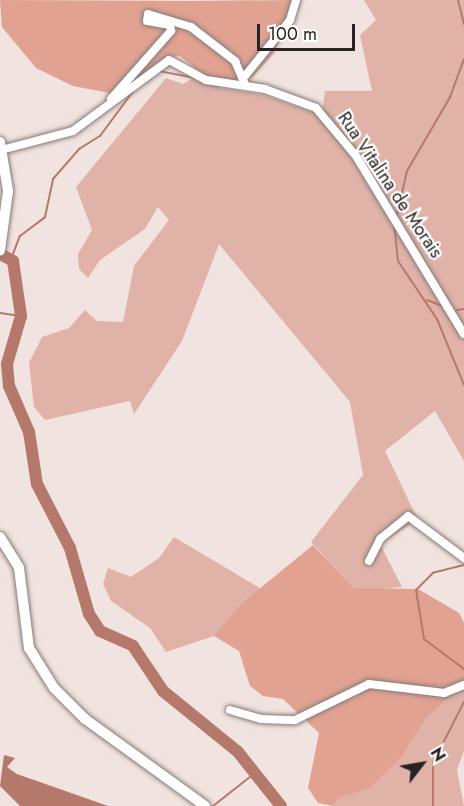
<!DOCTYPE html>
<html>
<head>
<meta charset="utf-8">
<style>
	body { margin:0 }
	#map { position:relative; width:464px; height:806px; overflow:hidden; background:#f1e3df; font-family:Jost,sans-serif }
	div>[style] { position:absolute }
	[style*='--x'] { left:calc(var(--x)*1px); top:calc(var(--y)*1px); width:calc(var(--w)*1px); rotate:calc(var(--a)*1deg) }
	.green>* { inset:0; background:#e1b3a8 }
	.forest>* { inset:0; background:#e1a292 }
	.water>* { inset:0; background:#b5796b }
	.stream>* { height:2px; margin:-1px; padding:0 1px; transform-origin:1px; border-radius:1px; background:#b5796b }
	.river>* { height:12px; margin:-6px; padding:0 6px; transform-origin:6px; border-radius:6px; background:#b5796b }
	.roads { filter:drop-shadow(0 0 2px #877b78) drop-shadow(0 0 2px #877b78) }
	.minor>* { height:8px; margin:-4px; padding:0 4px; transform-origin:4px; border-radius:4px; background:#fff }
	.tertiary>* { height:10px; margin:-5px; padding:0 5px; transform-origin:5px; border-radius:5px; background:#fff }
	span { translate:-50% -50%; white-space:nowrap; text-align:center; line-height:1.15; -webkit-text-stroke:4.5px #fff; paint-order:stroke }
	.street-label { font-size:18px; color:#282322 }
	.north { position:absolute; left:392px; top:734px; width:60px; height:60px; -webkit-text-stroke:4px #fff; paint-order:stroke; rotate:59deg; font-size:16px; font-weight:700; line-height:24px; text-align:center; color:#282322 }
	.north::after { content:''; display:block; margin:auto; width:21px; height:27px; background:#282322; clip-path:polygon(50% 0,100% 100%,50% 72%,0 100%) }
	.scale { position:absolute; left:257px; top:24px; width:98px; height:27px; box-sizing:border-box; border:3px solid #282322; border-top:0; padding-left:8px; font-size:18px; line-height:21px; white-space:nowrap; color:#282322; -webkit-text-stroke:4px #fff; paint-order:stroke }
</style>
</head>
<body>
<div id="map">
	<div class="green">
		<i style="clip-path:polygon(364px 0,464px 0,464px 461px,435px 411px,385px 451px,418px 520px,380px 544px,402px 587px,380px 589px,354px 588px,311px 542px,363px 475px,350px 402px,219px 244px,182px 341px,134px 414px,130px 401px,45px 420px,34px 407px,29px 363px,42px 337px,69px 328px,85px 310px,97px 321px,123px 322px,134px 266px,169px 220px,158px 207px,145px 229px,100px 260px,88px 278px,79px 269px,78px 254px,92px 230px,76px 187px,166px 78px,183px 84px,199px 75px,220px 88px,263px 95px,322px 115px,325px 91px,372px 91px,360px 35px,376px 20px)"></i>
		<i style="clip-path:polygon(174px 537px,260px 588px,214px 636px,166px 652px,150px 628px,111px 601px,103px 584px,108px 568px,131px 577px,159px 558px)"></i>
		<i style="clip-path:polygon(464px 684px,464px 751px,457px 770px,464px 806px,334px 806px,339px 798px,370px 787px,401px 758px,426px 719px)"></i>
	</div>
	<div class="forest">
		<i style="clip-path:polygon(0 0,189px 1px,296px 0,274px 53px,253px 77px,223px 82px,220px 88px,180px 56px,167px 57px,115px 94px,73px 86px,36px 68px,2px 27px)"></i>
		<i style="clip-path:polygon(313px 545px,354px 588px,418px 589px,459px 613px,464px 623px,464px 684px,426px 719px,401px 758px,370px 788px,339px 798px,334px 806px,318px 803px,308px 788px,319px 733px,283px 699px,263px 696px,250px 686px,239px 651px,214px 636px,241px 604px)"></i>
	</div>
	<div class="water">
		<i style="clip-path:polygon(4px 755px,15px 758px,7px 767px,17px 774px,108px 806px,20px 806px,0 786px)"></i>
	</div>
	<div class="stream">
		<i style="--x:458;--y:0;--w:25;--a:76"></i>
		<i style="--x:159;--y:71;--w:36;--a:11"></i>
		<i style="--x:397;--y:215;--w:45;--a:-77.2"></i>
		<i style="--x:407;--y:171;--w:86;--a:-59.8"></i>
		<i style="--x:450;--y:97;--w:40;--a:-69.8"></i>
		<i style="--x:394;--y:223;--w:38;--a:84"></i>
		<i style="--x:398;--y:261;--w:70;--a:56.1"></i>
		<i style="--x:437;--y:319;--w:71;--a:67.8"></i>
		<i style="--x:11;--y:259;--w:25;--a:-69"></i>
		<i style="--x:20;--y:236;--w:31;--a:-37"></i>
		<i style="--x:45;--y:217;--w:39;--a:-78"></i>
		<i style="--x:53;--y:179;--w:40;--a:-49"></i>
		<i style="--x:79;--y:149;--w:25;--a:-32"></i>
		<i style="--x:100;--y:136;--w:57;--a:-53.5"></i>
		<i style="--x:427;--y:300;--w:18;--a:22"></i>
		<i style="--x:457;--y:310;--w:7;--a:-8"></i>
		<i style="--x:0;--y:313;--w:21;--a:8"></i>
		<i style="--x:464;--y:565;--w:32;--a:166"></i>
		<i style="--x:433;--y:573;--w:24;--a:135"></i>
		<i style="--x:416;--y:590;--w:50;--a:80.7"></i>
		<i style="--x:424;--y:639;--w:50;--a:36.9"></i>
		<i style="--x:213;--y:806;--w:53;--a:-38.2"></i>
		<i style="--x:433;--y:806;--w:43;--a:-90"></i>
		<i style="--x:433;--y:763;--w:68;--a:-63.1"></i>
	</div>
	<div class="river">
		<i style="--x:0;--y:254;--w:15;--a:28"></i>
		<i style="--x:13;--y:261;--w:56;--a:81.7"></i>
		<i style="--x:21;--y:316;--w:50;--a:106.3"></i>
		<i style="--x:7;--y:364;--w:22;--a:85"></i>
		<i style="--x:9;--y:386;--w:50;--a:66.5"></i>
		<i style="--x:29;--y:432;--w:53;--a:81.3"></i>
		<i style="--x:37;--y:484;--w:72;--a:62.7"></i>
		<i style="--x:70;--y:548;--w:69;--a:73.9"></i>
		<i style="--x:89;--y:614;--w:20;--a:57"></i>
		<i style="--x:100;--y:631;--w:36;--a:24"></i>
		<i style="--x:133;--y:646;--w:54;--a:56.3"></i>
		<i style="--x:163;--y:691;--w:97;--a:39.1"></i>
		<i style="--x:238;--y:752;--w:69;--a:51.5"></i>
	</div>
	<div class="roads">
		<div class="minor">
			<i style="--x:245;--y:76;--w:72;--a:-51.2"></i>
			<i style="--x:290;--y:20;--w:21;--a:-73"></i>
			<i style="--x:111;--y:99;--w:91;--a:-48.6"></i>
			<i style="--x:171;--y:31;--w:6;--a:-99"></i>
			<i style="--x:170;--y:25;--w:23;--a:-170"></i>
			<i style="--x:147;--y:21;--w:7;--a:-82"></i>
			<i style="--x:148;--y:14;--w:45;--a:16.8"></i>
			<i style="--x:191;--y:27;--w:56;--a:37.7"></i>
			<i style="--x:235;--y:61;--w:26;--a:67"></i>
			<i style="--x:5;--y:149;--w:70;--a:-14.8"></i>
			<i style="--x:73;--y:131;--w:119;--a:-36.5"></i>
			<i style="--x:169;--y:60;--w:42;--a:28.4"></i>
			<i style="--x:206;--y:80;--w:60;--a:8.7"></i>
			<i style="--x:265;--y:89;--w:54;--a:20.4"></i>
			<i style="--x:316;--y:108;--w:62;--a:50.2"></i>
			<i style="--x:356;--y:156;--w:208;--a:58.8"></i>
			<i style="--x:369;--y:561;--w:25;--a:-63"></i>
			<i style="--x:380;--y:539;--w:36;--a:-39"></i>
			<i style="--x:408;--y:516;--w:70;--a:36.9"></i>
			<i style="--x:230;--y:710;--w:32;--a:16"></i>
			<i style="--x:261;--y:719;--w:34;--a:2"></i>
			<i style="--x:295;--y:720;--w:82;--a:-25.9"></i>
			<i style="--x:369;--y:684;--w:76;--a:6.8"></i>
			<i style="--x:444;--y:693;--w:22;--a:-22"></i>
		</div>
		<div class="tertiary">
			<i style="--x:0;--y:142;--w:50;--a:80.7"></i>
			<i style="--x:8;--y:191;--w:60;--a:97.7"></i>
			<i style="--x:0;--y:537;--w:36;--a:58"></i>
			<i style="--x:19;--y:568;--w:81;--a:82.9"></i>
			<i style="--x:29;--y:648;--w:47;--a:58"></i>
			<i style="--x:54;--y:688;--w:44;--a:45"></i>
			<i style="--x:85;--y:719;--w:148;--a:35.9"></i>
		</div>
	</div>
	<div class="street-label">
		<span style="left:390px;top:185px;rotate:56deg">Rua Vitalina de Morais</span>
	</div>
	<div class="north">N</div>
	<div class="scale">100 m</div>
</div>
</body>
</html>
